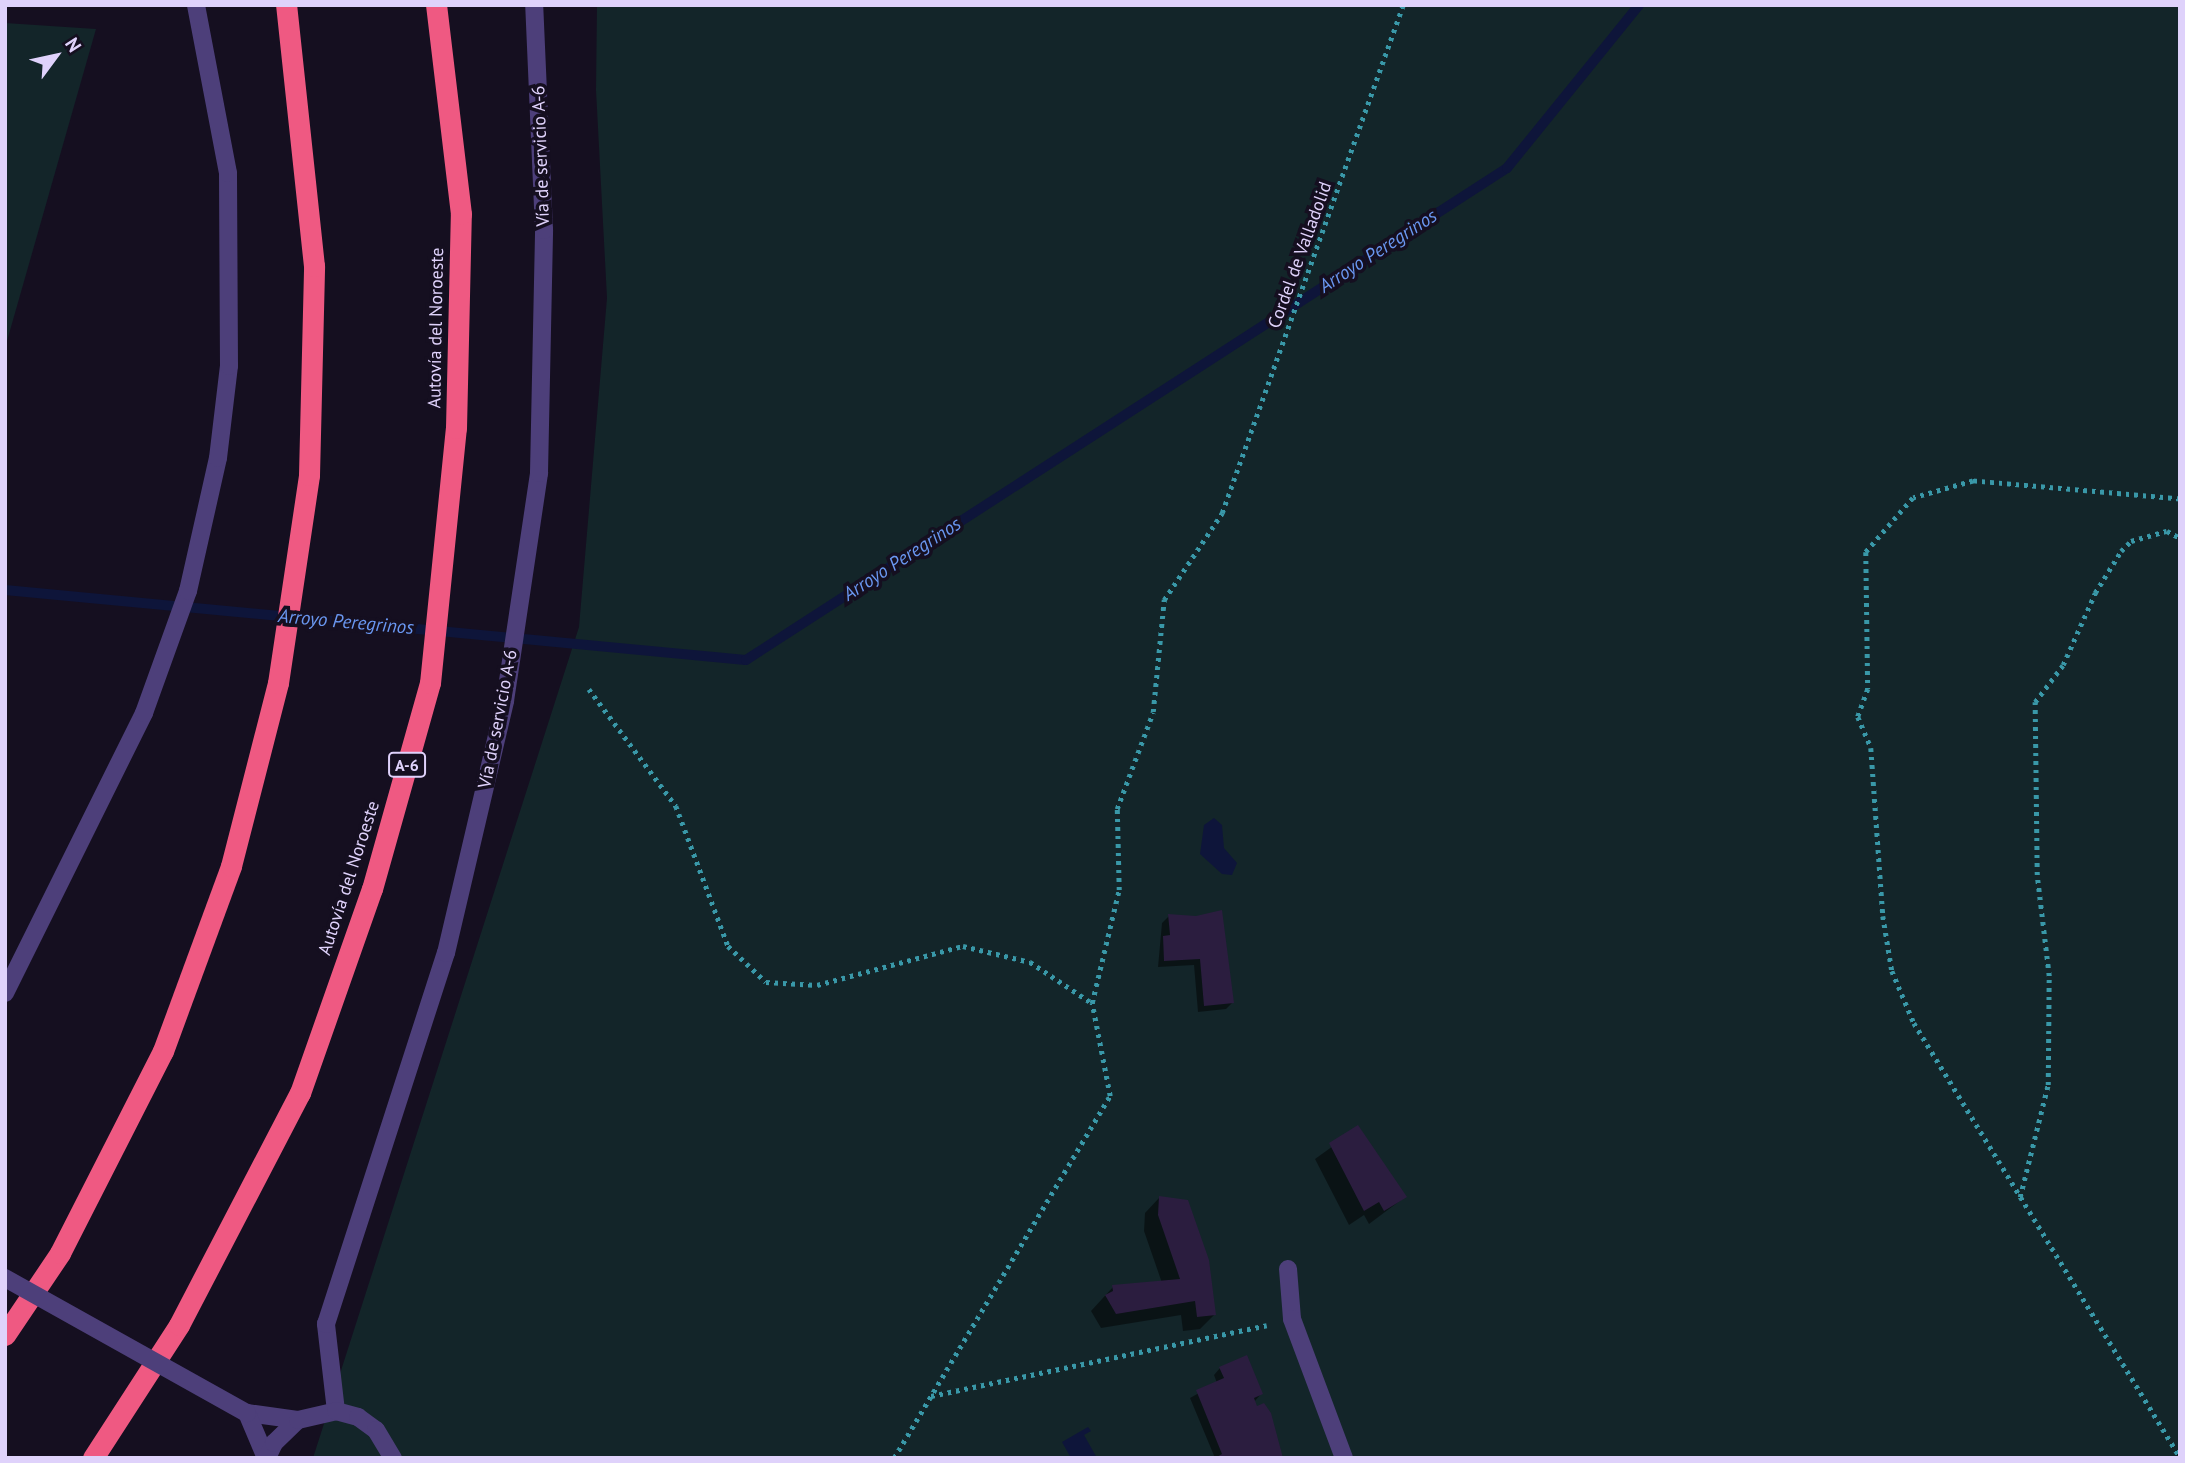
<!DOCTYPE html>
<html>
<head>
<meta charset="utf-8">
<style>
	body { margin:0 }
	#map { position:relative; width:2185px; height:1463px; overflow:hidden; background:#150f20; font-family:"PT Sans",sans-serif }
	div>[style] { position:absolute }
	[style*='--x'] { left:calc(var(--x)*1px); top:calc(var(--y)*1px); width:calc(var(--w)*1px); rotate:calc(var(--a)*1deg) }
	.green>* { inset:0; background:#132529 }
	.water>* { inset:0; background:#0e153a }
	.shadow>* { inset:0; background:#0007 }
	.stream>* { height:10px; margin:-5px; padding:0 5px; transform-origin:5px; border-radius:5px; background:#0e153a }
	.building>* { inset:0; background:#2b1d3f }
	.path>* { height:4.5px; margin-top:-2.25px; transform-origin:0; background:repeating-linear-gradient(90deg,#3998a8 0 3.5px,transparent 0 8.5px) }
	.minor>* { height:18px; margin:-9px; padding:0 9px; transform-origin:9px; border-radius:9px; background:#4d3f7a }
	.motorway>* { height:21px; margin:-10.5px; padding:0 10.5px; transform-origin:10.5px; border-radius:10.5px; background:#ef5982 }
	.minor-bridge>* { height:18px; margin:-9px; padding:0 9px; transform-origin:9px; border-radius:9px; background:#4d3f7a }
	span { translate:-50% -50%; white-space:nowrap; text-align:center; line-height:1.15; -webkit-text-stroke:7px #150f20; paint-order:stroke }
	.shield-label span { padding:2px 5px; background:#150f20; border:2px solid; border-radius:5px; -webkit-text-stroke-width:0 }
	.shield-label { font-size:16px; color:#dfd2fb; font-weight:700 }
	.street-label { font-size:18px; color:#dfd2fb }
	.water-label { font-size:19px; color:#6a97f1; font-style:italic }
	.frame { position:absolute; inset:0; border:7px solid #dfd2fb; pointer-events:none }
	.north { position:absolute; left:21px; top:21px; width:70px; height:70px; -webkit-text-stroke:5px #150f20; paint-order:stroke; rotate:57deg; font-size:19px; font-weight:700; line-height:28px; text-align:center; color:#dfd2fb }
	.north::after { content:''; display:block; margin:auto; width:24px; height:32px; background:#dfd2fb; clip-path:polygon(50% 0,100% 100%,50% 72%,0 100%) }
</style>
</head>
<body>
<div id="map">
	<div class="green">
		<i style="clip-path:polygon(597px 5px,2180px 5px,2180px 1458px,313px 1458px,579px 627px,607px 298px,596px 90px)"></i>
		<i style="clip-path:polygon(5px 23px,96px 29px,5px 348px)"></i>
	</div>
	<div class="water">
		<i style="clip-path:polygon(1214px 818px,1222px 825px,1224px 848px,1237px 863px,1232px 875px,1222px 874px,1200px 854px,1204px 825px)"></i>
		<i style="clip-path:polygon(1088px 1427px,1091px 1431px,1084px 1435px,1097px 1458px,1071px 1458px,1062px 1442px)"></i>
	</div>
	<div class="shadow">
		<i style="clip-path:polygon(1169px 916px,1232px 1003px,1226px 1009px,1198px 1012px,1194px 965px,1158px 967px,1162px 923px)"></i>
		<i style="clip-path:polygon(1358px 1128px,1405px 1197px,1369px 1224px,1364px 1215px,1349px 1225px,1315px 1159px)"></i>
		<i style="clip-path:polygon(1159px 1198px,1215px 1314px,1200px 1329px,1183px 1331px,1181px 1315px,1101px 1328px,1091px 1311px,1113px 1287px,1162px 1283px,1144px 1231px,1145px 1213px)"></i>
		<i style="clip-path:polygon(1220px 1368px,1261px 1394px,1254px 1402px,1282px 1458px,1215px 1458px,1190px 1398px,1217px 1383px,1214px 1375px)"></i>
	</div>
	<div class="stream">
		<i style="--x:5;--y:590;--w:744;--a:5.4"></i>
		<i style="--x:746;--y:660;--w:906;--a:-32.88"></i>
		<i style="--x:1507;--y:168;--w:210;--a:-51"></i>
	</div>
	<div class="building">
		<i style="clip-path:polygon(1222px 910px,1234px 1003px,1204px 1006px,1200px 959px,1164px 961px,1163px 936px,1170px 935px,1168px 914px,1196px 916px)"></i>
		<i style="clip-path:polygon(1358px 1125px,1407px 1197px,1384px 1211px,1379px 1202px,1364px 1211px,1329px 1143px)"></i>
		<i style="clip-path:polygon(1159px 1196px,1188px 1200px,1209px 1260px,1216px 1315px,1197px 1317px,1195px 1301px,1116px 1314px,1105px 1295px,1113px 1291px,1112px 1285px,1180px 1279px,1158px 1215px)"></i>
		<i style="clip-path:polygon(1247px 1355px,1263px 1394px,1254px 1398px,1257px 1406px,1264px 1403px,1271px 1413px,1283px 1458px,1215px 1458px,1222px 1454px,1196px 1390px,1224px 1378px,1219px 1367px)"></i>
	</div>
	<div class="path">
		<i style="--x:2180;--y:499;--w:208;--a:-175"></i>
		<i style="--x:1973;--y:481;--w:62;--a:164.2"></i>
		<i style="--x:1913;--y:498;--w:72;--a:131"></i>
		<i style="--x:1866;--y:552;--w:137;--a:89.2"></i>
		<i style="--x:1868;--y:689;--w:30;--a:110"></i>
		<i style="--x:1858;--y:717;--w:34;--a:67"></i>
		<i style="--x:1871;--y:748;--w:168;--a:85.9"></i>
		<i style="--x:1883;--y:916;--w:56;--a:80.7"></i>
		<i style="--x:1892;--y:971;--w:56;--a:67.1"></i>
		<i style="--x:1914;--y:1023;--w:509;--a:58.5"></i>
		<i style="--x:589;--y:689;--w:146;--a:53.4"></i>
		<i style="--x:676;--y:806;--w:149;--a:69.6"></i>
		<i style="--x:728;--y:946;--w:52;--a:43.5"></i>
		<i style="--x:766;--y:982;--w:51;--a:3.4"></i>
		<i style="--x:817;--y:985;--w:151;--a:-15"></i>
		<i style="--x:963;--y:946;--w:69;--a:13.4"></i>
		<i style="--x:1030;--y:962;--w:74;--a:33.5"></i>
		<i style="--x:2020;--y:1197;--w:115;--a:-76"></i>
		<i style="--x:2048;--y:1085;--w:109;--a:-89.5"></i>
		<i style="--x:2049;--y:976;--w:102;--a:-96.8"></i>
		<i style="--x:2037;--y:875;--w:173;--a:-90.7"></i>
		<i style="--x:2035;--y:702;--w:46;--a:-52.9"></i>
		<i style="--x:2063;--y:665;--w:79;--a:-66"></i>
		<i style="--x:2095;--y:593;--w:49;--a:-58.2"></i>
		<i style="--x:2121;--y:551;--w:14;--a:-45"></i>
		<i style="--x:2131;--y:541;--w:37;--a:-16"></i>
		<i style="--x:2167;--y:531;--w:15;--a:28"></i>
		<i style="--x:931;--y:1396;--w:343;--a:-11.9"></i>
		<i style="--x:894;--y:1458;--w:422;--a:-59.2"></i>
		<i style="--x:1110;--y:1096;--w:95;--a:-101"></i>
		<i style="--x:1092;--y:1003;--w:116;--a:-76.6"></i>
		<i style="--x:1119;--y:890;--w:81;--a:-91.4"></i>
		<i style="--x:1117;--y:809;--w:103;--a:-69.6"></i>
		<i style="--x:1153;--y:712;--w:113;--a:-84.4"></i>
		<i style="--x:1164;--y:600;--w:105;--a:-56.3"></i>
		<i style="--x:1222;--y:513;--w:539;--a:-70.39"></i>
	</div>
	<div class="minor">
		<i style="--x:5;--y:993;--w:313;--a:-63.6"></i>
		<i style="--x:144;--y:713;--w:130;--a:-70.2"></i>
		<i style="--x:188;--y:591;--w:136;--a:-77.3"></i>
		<i style="--x:218;--y:458;--w:93;--a:-83.2"></i>
		<i style="--x:229;--y:366;--w:193;--a:-90.3"></i>
		<i style="--x:228;--y:173;--w:171;--a:-100.8"></i>
		<i style="--x:1288;--y:1269;--w:50;--a:85.4"></i>
		<i style="--x:1292;--y:1319;--w:148;--a:69.5"></i>
		<i style="--x:336;--y:1411;--w:88;--a:-96.6"></i>
		<i style="--x:326;--y:1324;--w:390;--a:-72.1"></i>
		<i style="--x:446;--y:953;--w:259;--a:-76.8"></i>
		<i style="--x:505;--y:701;--w:231;--a:-81.5"></i>
		<i style="--x:539;--y:473;--w:243;--a:-88.8"></i>
		<i style="--x:544;--y:230;--w:225;--a:-92.5"></i>
		<i style="--x:247;--y:1413;--w:51;--a:7.8"></i>
		<i style="--x:247;--y:1413;--w:49;--a:67.1"></i>
		<i style="--x:267;--y:1458;--w:17;--a:-65"></i>
		<i style="--x:274;--y:1443;--w:33;--a:-44"></i>
		<i style="--x:298;--y:1420;--w:39;--a:-13"></i>
		<i style="--x:336;--y:1411;--w:23;--a:15"></i>
		<i style="--x:358;--y:1417;--w:22;--a:36"></i>
		<i style="--x:376;--y:1430;--w:33;--a:59"></i>
	</div>
	<div class="motorway">
		<i style="--x:5;--y:1335;--w:99;--a:-56.1"></i>
		<i style="--x:60;--y:1253;--w:227;--a:-63"></i>
		<i style="--x:163;--y:1051;--w:197;--a:-69.8"></i>
		<i style="--x:231;--y:866;--w:189;--a:-75.6"></i>
		<i style="--x:278;--y:683;--w:210;--a:-81.5"></i>
		<i style="--x:309;--y:475;--w:209;--a:-88.6"></i>
		<i style="--x:314;--y:266;--w:262;--a:-96.1"></i>
		<i style="--x:93;--y:1458;--w:158;--a:-57.1"></i>
		<i style="--x:179;--y:1325;--w:262;--a:-62.5"></i>
		<i style="--x:300;--y:1093;--w:216;--a:-70.6"></i>
		<i style="--x:372;--y:889;--w:214;--a:-74.3"></i>
		<i style="--x:430;--y:683;--w:256;--a:-84.2"></i>
		<i style="--x:456;--y:428;--w:214;--a:-88.7"></i>
		<i style="--x:461;--y:214;--w:210;--a:-96.8"></i>
	</div>
	<div class="minor-bridge">
		<i style="--x:5;--y:1278;--w:277;--a:29.2"></i>
	</div>
	<div class="shield-label">
		<span style="left:407px;top:765px">A-6</span>
	</div>
	<div class="street-label">
		<span style="left:541px;top:156px;rotate:-92deg">Vía de servicio A-6</span>
		<span style="left:1300px;top:255px;rotate:-70deg">Cordel de Valladolid</span>
		<span style="left:436px;top:328px;rotate:-89deg">Autovía del Noroeste</span>
		<span style="left:498px;top:719px;rotate:-79deg">Vía de servicio A-6</span>
		<span style="left:349px;top:878px;rotate:-72deg">Autovía del Noroeste</span>
	</div>
	<div class="water-label">
		<span style="left:1378px;top:251px;rotate:-33deg">Arroyo Peregrinos</span>
		<span style="left:902px;top:559px;rotate:-33deg">Arroyo Peregrinos</span>
		<span style="left:346px;top:622px;rotate:5deg">Arroyo Peregrinos</span>
	</div>
	<div class="frame"></div>
	<div class="north">N</div>
</div>
</body>
</html>
